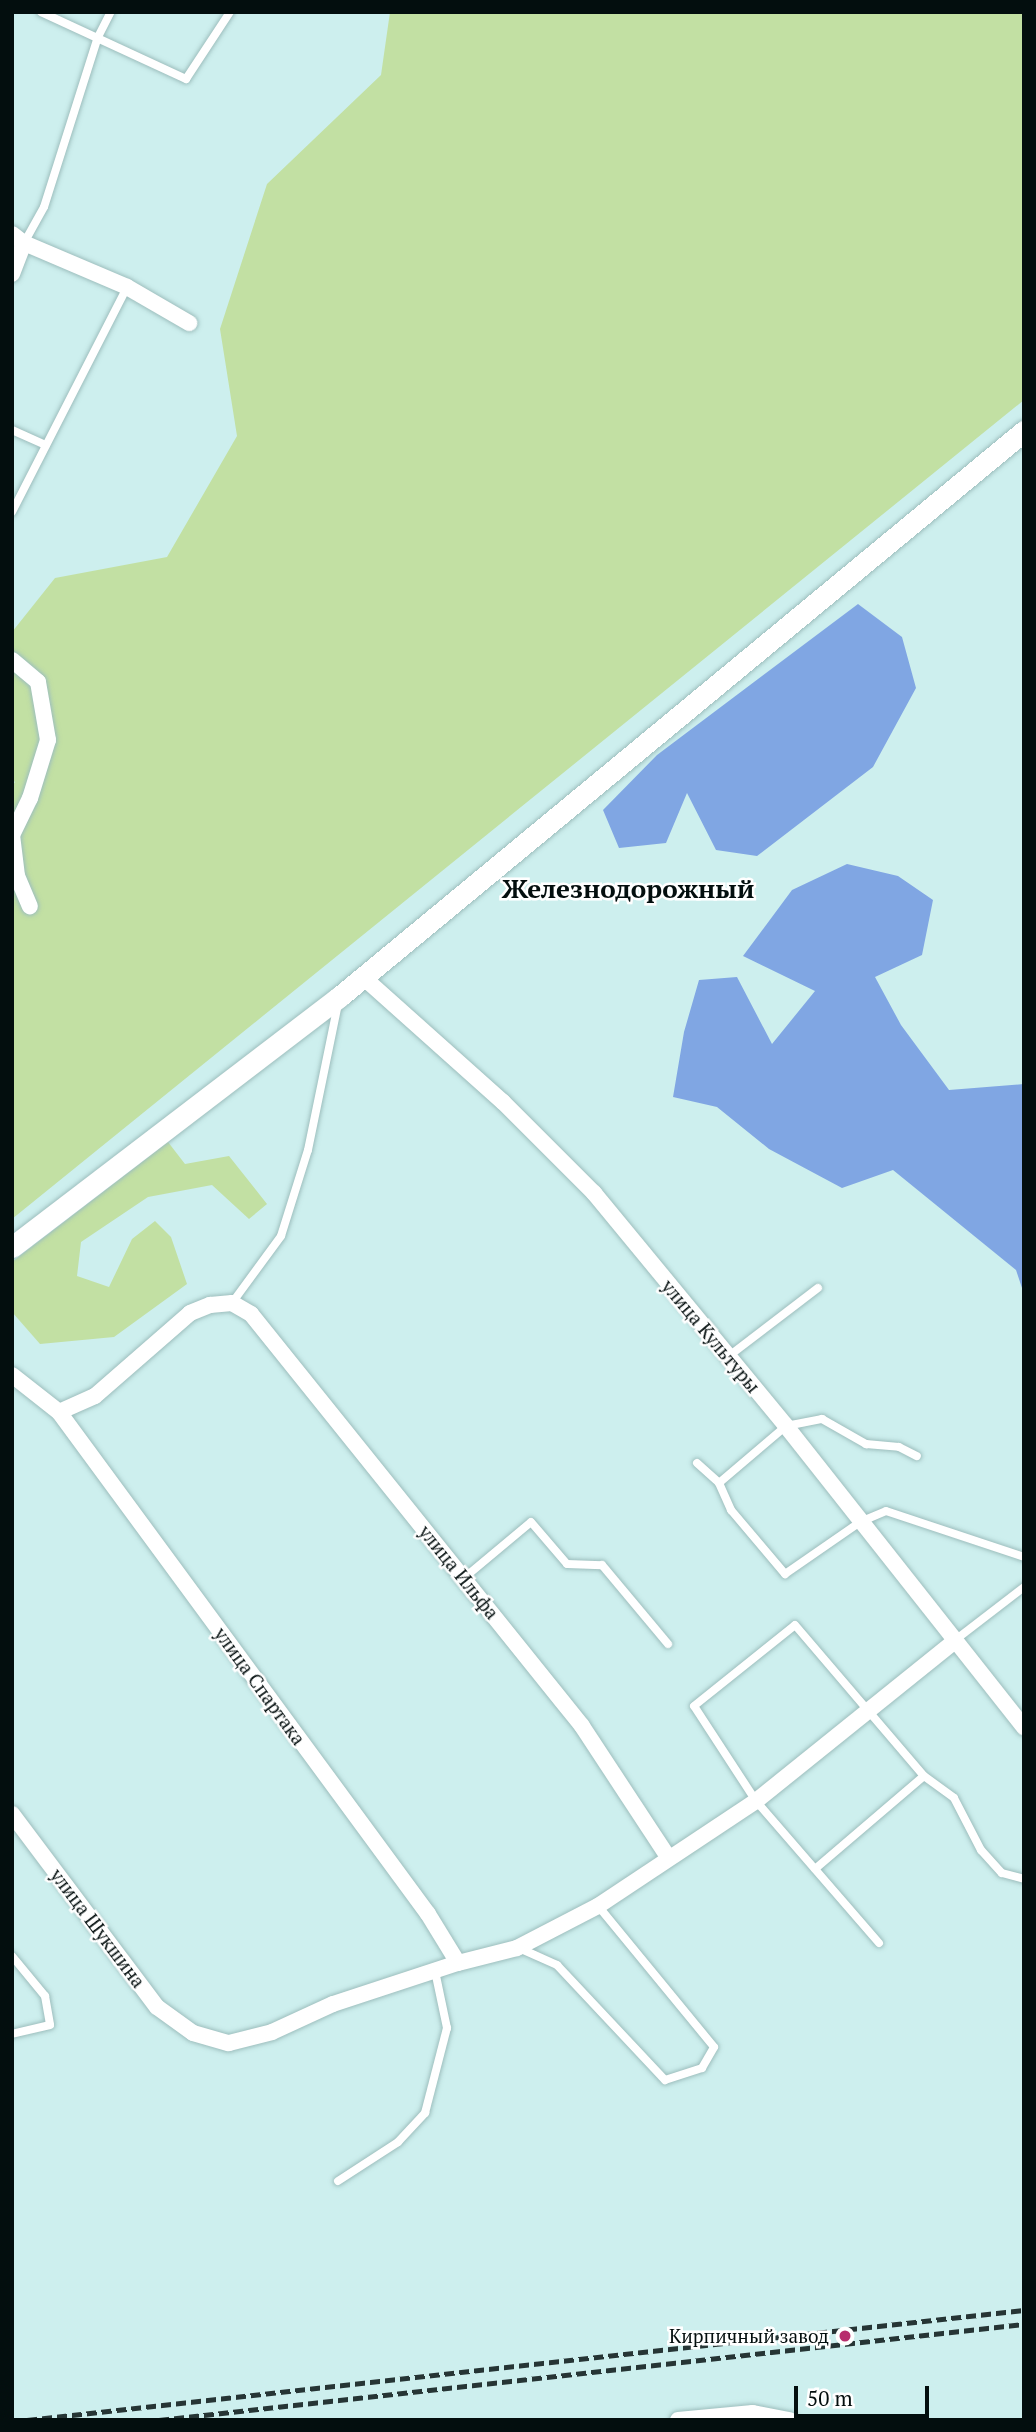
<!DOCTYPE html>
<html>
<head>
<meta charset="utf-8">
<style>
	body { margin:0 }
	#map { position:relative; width:1036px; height:2432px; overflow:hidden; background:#cdefee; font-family:"PT Serif",serif }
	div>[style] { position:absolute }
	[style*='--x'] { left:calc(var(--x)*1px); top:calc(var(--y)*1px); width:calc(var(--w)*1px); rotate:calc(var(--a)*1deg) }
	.green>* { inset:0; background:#c2e0a3 }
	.water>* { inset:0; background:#80a6e3 }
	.roads { filter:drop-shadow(0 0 2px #9dbebd) drop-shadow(0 0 2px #9dbebd) }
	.service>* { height:8px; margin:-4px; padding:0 4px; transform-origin:4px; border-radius:4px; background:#fff }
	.minor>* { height:16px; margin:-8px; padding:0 8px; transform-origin:8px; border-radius:8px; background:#fff }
	.tertiary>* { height:21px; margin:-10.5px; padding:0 10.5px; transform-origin:10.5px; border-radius:10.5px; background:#fff }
	.rail>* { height:5px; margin-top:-2.5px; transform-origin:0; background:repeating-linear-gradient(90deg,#263535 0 10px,transparent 0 15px) }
	.dots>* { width:19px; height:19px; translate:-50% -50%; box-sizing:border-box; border:4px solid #fff; border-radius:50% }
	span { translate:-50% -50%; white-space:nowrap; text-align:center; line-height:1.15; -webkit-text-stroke:5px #fff; paint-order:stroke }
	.street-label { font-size:19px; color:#030e0e }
	.poi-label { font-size:19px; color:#030e0e }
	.right { translate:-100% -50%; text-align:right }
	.district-label { font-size:26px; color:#030e0e; font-weight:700 }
	.frame { position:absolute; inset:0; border:14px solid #030e0e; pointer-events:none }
	.scale { position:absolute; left:794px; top:2386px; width:135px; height:32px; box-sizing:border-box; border:4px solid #030e0e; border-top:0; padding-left:9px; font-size:21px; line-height:24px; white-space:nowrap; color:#030e0e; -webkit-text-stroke:5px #fff; paint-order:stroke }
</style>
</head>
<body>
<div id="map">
	<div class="green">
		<i style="clip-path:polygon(390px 12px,1024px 12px,1024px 400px,12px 1219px,12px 786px,15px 782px,12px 780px,12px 632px,55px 578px,167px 557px,237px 436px,220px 329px,267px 184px,381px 75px)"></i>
		<i style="clip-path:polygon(168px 1142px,185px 1164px,229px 1156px,267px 1204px,249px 1219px,212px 1185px,148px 1197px,81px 1242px,77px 1276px,109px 1287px,132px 1239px,155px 1221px,171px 1237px,187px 1284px,114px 1337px,40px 1344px,12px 1312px,12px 1262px)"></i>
	</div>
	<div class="water">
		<i style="clip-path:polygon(858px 604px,902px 637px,916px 688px,873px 767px,757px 856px,716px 850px,687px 793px,666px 843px,619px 848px,603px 810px,657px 755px)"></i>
		<i style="clip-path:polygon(847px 864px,898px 876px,933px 900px,922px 955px,875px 977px,901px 1025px,949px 1090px,1024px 1084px,1024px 1294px,1016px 1270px,893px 1170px,842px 1188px,769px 1149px,717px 1107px,673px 1097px,684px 1032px,699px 980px,737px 977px,772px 1044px,815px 991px,743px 956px,792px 890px)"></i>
	</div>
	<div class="roads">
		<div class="service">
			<i style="--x:41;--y:12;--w:160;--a:24.8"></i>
			<i style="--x:186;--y:79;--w:80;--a:-56.7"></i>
			<i style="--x:24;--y:243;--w:41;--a:-60.9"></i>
			<i style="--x:44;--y:207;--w:178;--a:-72.4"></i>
			<i style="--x:98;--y:37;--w:28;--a:-63"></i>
			<i style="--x:12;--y:430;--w:37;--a:24"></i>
			<i style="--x:12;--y:512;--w:253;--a:-62.9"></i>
			<i style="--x:232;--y:1303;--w:83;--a:-53.8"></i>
			<i style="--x:281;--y:1236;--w:90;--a:-72.6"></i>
			<i style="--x:308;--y:1150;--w:149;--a:-78.4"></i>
			<i style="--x:729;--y:1356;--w:112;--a:-37.4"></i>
			<i style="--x:697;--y:1463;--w:30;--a:42"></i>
			<i style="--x:719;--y:1483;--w:30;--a:66"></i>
			<i style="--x:731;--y:1510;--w:84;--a:49.8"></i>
			<i style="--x:785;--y:1574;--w:91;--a:-34.7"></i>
			<i style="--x:860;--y:1522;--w:28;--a:-23"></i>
			<i style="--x:886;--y:1511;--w:145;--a:18.4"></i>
			<i style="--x:719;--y:1483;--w:88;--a:-40.4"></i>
			<i style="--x:786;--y:1426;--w:37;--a:-11"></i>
			<i style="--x:822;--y:1419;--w:51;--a:29.6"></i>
			<i style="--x:866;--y:1444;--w:33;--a:5"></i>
			<i style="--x:899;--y:1447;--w:20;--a:27"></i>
			<i style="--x:464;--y:1578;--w:87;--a:-39.9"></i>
			<i style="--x:531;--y:1522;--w:55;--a:49.4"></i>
			<i style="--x:567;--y:1564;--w:35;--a:2"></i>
			<i style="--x:602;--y:1565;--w:103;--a:50.1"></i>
			<i style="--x:954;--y:1641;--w:88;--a:-37.6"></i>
			<i style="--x:815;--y:1869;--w:143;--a:-40.5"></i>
			<i style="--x:879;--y:1943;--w:188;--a:-130.9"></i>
			<i style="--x:756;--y:1801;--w:113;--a:-123.1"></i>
			<i style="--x:694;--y:1706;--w:129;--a:-38.7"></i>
			<i style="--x:795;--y:1625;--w:199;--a:49.5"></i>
			<i style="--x:924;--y:1776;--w:37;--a:36"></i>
			<i style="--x:954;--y:1798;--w:59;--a:62.6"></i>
			<i style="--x:981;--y:1850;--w:31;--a:48"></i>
			<i style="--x:1002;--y:1873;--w:23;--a:15"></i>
			<i style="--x:519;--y:1948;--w:42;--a:24.1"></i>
			<i style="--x:557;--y:1965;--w:158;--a:46.8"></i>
			<i style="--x:665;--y:2080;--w:39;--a:-18"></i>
			<i style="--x:702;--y:2068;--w:24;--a:-60"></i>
			<i style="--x:714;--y:2047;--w:183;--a:-129.4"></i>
			<i style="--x:12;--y:1956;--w:52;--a:50.5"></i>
			<i style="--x:45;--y:1996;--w:29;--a:80"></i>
			<i style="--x:50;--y:2025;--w:39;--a:167"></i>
			<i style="--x:338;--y:2181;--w:72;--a:-33"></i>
			<i style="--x:398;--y:2142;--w:40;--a:-47"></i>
			<i style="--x:425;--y:2113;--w:88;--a:-75.5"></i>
			<i style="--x:447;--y:2028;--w:58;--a:-101.9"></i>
		</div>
		<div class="minor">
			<i style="--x:12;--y:234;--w:15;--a:37"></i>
			<i style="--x:24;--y:243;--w:112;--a:23.1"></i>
			<i style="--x:127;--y:287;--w:72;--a:30.1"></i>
			<i style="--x:12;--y:274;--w:33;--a:-69"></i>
			<i style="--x:12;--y:660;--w:34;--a:40"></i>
			<i style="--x:38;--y:682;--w:59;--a:80.2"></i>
			<i style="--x:48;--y:740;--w:61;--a:107.2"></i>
			<i style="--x:30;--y:798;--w:41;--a:115.9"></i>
			<i style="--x:12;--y:835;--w:41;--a:83"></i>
			<i style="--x:17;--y:876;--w:33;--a:67"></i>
			<i style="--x:363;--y:977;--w:188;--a:41.8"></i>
			<i style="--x:503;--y:1102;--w:129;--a:45"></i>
			<i style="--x:594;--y:1193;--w:302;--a:50.5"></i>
			<i style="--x:786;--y:1426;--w:384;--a:51.7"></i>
			<i style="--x:12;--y:1375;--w:60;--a:38.2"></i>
			<i style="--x:59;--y:1412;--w:39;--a:-24"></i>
			<i style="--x:95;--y:1396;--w:126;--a:-41.1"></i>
			<i style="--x:190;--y:1313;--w:22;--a:-22"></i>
			<i style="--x:210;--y:1305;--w:22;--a:-5"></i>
			<i style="--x:232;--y:1303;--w:22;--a:30"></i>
			<i style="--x:251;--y:1314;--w:528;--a:51.22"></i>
			<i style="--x:582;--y:1726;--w:157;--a:56.7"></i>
			<i style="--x:59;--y:1412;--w:623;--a:53.68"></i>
			<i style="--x:428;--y:1914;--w:57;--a:58.5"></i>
			<i style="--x:12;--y:1814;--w:241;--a:53.1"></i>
			<i style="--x:157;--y:2007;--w:44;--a:35.8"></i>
			<i style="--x:193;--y:2033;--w:37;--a:16"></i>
			<i style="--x:229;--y:2043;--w:44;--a:-14.3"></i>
			<i style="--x:272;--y:2032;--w:67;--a:-24.7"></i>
			<i style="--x:333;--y:2004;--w:132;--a:-18.2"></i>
			<i style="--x:458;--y:1963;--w:61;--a:-14.3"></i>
			<i style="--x:517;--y:1948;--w:91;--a:-27.4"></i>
			<i style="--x:598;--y:1906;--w:190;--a:-33.6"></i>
			<i style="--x:756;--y:1801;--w:254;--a:-38.8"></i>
			<i style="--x:678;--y:2420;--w:75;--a:-5.3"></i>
			<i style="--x:753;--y:2413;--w:38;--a:11"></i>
		</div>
		<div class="tertiary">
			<i style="--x:12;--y:1247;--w:412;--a:-37.4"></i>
			<i style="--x:339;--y:997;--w:889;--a:-39.57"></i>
		</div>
	</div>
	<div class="rail">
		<i style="--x:27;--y:2420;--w:1003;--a:-6.3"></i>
		<i style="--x:159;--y:2420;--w:870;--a:-6.33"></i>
	</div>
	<div class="dots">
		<i style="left:845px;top:2336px;background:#b72e6d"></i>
	</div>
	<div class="street-label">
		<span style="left:711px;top:1336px;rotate:50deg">улица Культуры</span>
		<span style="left:459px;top:1572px;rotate:51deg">улица Ильфа</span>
		<span style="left:260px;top:1686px;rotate:54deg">улица Спартака</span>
		<span style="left:98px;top:1928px;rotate:53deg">улица Шукшина</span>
	</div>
	<div class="poi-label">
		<span class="right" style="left:829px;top:2336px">Кирпичный завод</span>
	</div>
	<div class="district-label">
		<span style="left:628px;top:889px">Железнодорожный</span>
	</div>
	<div class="frame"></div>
	<div class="scale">50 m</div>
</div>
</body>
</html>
